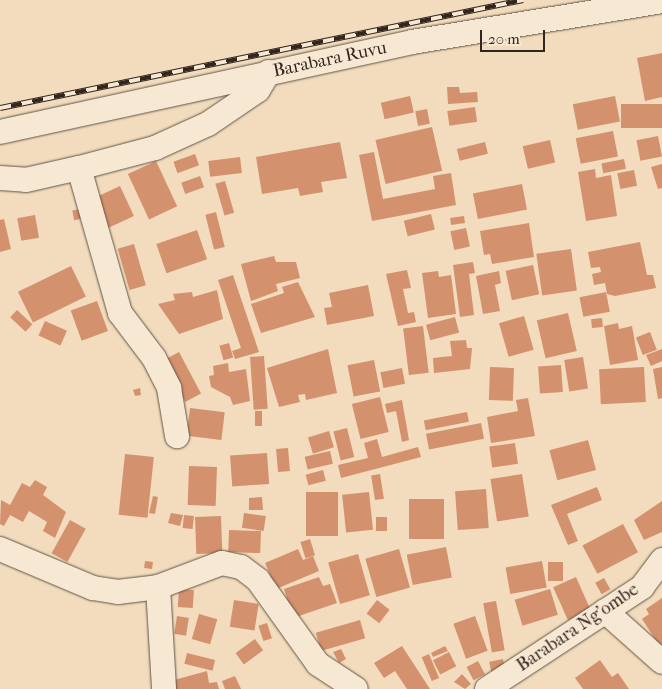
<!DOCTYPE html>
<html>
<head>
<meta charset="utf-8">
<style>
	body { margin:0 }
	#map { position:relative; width:662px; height:689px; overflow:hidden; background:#f2dcbd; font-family:"IM FELL French Canon",serif }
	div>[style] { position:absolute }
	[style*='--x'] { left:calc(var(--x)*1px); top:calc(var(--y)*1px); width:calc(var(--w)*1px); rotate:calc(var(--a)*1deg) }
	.building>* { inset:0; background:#d4916e; transform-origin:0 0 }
	.roads { filter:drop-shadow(0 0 1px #615446) drop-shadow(0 0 1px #615446) }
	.minor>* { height:24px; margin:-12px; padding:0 12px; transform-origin:12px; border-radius:12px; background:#f7e8d4 }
	.rail>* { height:5.5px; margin-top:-2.75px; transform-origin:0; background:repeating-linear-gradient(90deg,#f7e8d4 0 11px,#31261e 0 22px); box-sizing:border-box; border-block:1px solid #31261e }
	span { translate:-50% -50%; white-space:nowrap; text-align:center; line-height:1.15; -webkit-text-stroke:4px #f7e8d4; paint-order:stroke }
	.street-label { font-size:18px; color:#31261e }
	.scale { position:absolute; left:480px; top:30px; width:65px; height:22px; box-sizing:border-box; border:2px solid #31261e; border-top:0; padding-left:6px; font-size:15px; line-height:18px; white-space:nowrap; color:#31261e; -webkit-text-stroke:4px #f7e8d4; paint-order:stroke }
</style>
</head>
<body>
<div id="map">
	<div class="building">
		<i style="clip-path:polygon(662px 53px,662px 97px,645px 101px,637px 58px)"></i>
		<i style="clip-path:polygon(447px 87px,459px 87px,460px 93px,477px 92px,478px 102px,448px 104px)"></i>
		<i style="left:410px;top:96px;width:17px;height:30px;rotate:77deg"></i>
		<i style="left:615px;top:96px;width:26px;height:43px;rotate:79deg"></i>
		<i style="left:662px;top:104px;width:24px;height:41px;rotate:90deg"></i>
		<i style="left:475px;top:107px;width:15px;height:28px;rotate:82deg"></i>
		<i style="left:427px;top:109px;width:15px;height:12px;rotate:79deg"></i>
		<i style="left:432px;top:127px;width:45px;height:58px;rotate:77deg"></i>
		<i style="left:613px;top:131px;width:26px;height:38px;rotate:79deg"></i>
		<i style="left:658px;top:136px;width:21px;height:22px;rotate:79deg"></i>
		<i style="left:550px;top:140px;width:23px;height:28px;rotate:77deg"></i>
		<i style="clip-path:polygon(340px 142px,347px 178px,321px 182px,323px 192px,300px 196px,298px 188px,262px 194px,256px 157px)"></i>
		<i style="left:485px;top:142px;width:12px;height:29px;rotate:76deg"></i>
		<i style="clip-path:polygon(374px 152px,383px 199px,435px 189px,433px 176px,451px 173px,456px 205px,372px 221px,359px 155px)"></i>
		<i style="left:195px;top:154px;width:12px;height:23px;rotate:70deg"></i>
		<i style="left:240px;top:157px;width:16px;height:32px;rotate:83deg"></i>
		<i style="left:624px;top:159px;width:10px;height:23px;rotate:79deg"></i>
		<i style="left:156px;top:161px;width:50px;height:31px;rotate:65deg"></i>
		<i style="clip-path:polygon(662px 164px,662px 188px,658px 189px,651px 167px)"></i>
		<i style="clip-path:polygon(595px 169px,596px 178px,611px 175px,617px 216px,586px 221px,578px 172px)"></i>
		<i style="left:634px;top:170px;width:16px;height:17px;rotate:79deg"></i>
		<i style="left:200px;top:176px;width:12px;height:20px;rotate:70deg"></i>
		<i style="left:225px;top:181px;width:33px;height:10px;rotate:74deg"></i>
		<i style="left:522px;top:184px;width:26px;height:50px;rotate:79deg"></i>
		<i style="left:120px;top:186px;width:33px;height:28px;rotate:65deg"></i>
		<i style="left:85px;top:208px;width:10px;height:13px;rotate:79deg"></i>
		<i style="left:216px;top:212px;width:36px;height:11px;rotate:76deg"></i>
		<i style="left:431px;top:214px;width:16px;height:28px;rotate:76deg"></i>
		<i style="left:35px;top:215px;width:23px;height:18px;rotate:80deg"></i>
		<i style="left:464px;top:216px;width:7px;height:14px;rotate:82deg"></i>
		<i style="clip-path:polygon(4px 219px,11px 249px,0 252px,0 220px)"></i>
		<i style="clip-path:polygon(529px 223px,534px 257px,492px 264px,490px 254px,484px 255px,480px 231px)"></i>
		<i style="left:466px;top:228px;width:19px;height:16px;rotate:78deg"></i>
		<i style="left:197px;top:230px;width:31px;height:43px;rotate:71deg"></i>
		<i style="clip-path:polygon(640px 242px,647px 275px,653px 275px,656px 288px,615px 296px,607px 294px,605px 283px,594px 285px,592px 274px,601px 272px,600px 267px,591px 268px,588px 252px)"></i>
		<i style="left:134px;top:244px;width:43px;height:17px;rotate:74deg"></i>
		<i style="left:571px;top:249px;width:42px;height:35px;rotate:82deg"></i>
		<i style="clip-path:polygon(274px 256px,276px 262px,296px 262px,300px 278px,276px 284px,278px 291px,251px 301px,241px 264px)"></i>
		<i style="clip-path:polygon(473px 262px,475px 273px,469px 274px,474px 315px,460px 317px,453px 265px)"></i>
		<i style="left:533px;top:265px;width:30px;height:28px;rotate:78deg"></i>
		<i style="left:71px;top:266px;width:34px;height:59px;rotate:64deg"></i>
		<i style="clip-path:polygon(407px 270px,411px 288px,403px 289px,408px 313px,414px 312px,416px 322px,398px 326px,386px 274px)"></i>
		<i style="clip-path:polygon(438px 271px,439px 277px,451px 275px,456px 314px,428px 318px,422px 273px)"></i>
		<i style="clip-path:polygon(499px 271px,501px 283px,495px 285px,500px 311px,483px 314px,476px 276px)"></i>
		<i style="clip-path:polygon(233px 275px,259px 352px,235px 359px,232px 351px,241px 348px,218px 280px)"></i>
		<i style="clip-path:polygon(298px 282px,315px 317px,261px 333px,251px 304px,284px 293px,282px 287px)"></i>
		<i style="clip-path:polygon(368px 285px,374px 316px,327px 325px,324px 308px,332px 307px,329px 293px)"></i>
		<i style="clip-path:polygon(217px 290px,223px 319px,179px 334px,158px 304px,175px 300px,173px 294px,192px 292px,193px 297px)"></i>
		<i style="left:606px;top:292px;width:20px;height:27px;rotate:79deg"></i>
		<i style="left:97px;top:301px;width:32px;height:28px;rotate:70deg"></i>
		<i style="left:17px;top:310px;width:21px;height:10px;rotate:43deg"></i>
		<i style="left:568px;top:313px;width:39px;height:32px;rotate:77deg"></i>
		<i style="left:524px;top:316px;width:35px;height:26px;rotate:74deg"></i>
		<i style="left:455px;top:317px;width:16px;height:30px;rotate:75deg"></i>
		<i style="left:602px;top:318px;width:9px;height:11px;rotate:84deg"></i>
		<i style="left:45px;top:321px;width:24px;height:16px;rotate:24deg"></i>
		<i style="clip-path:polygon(618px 323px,619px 329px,632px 326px,638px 360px,610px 365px,604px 326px)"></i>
		<i style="left:423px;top:326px;width:47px;height:20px;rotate:83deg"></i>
		<i style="left:650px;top:332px;width:19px;height:15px;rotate:69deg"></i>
		<i style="clip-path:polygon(466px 340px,467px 348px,472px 348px,470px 369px,434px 373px,433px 358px,452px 356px,450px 341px)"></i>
		<i style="left:229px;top:343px;width:15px;height:10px;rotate:74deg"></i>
		<i style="clip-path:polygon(328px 349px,337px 393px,306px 400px,305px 394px,298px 395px,300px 402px,279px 407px,267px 368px)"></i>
		<i style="clip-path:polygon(662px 349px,662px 361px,651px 366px,646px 355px)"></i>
		<i style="left:179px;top:352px;width:47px;height:18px;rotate:62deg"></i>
		<i style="left:264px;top:356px;width:53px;height:14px;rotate:86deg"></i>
		<i style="left:583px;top:357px;width:32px;height:19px;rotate:81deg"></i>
		<i style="left:374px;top:360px;width:32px;height:27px;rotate:79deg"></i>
		<i style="clip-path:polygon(228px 363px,229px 372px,246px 369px,250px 401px,233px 405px,230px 397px,211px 387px,209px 376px,214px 375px,213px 366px)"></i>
		<i style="left:561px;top:365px;width:27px;height:23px;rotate:86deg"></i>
		<i style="left:490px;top:367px;width:24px;height:33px;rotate:2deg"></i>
		<i style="left:644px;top:367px;width:35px;height:45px;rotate:87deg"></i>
		<i style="clip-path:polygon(662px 367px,662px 398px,658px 399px,653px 369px)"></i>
		<i style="left:402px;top:368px;width:16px;height:22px;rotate:79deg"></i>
		<i style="clip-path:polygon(140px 388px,141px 395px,135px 396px,133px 390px)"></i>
		<i style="left:380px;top:397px;width:36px;height:29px;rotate:76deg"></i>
		<i style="clip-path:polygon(528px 398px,535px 436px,491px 443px,487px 417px,518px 411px,516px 400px)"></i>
		<i style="clip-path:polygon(402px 400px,409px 440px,402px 442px,396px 411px,387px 413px,385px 404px)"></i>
		<i style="left:190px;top:408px;width:35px;height:28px;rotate:7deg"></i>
		<i style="left:255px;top:411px;width:7px;height:15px"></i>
		<i style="left:467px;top:412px;width:10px;height:44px;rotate:79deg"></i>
		<i style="left:481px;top:423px;width:16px;height:56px;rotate:79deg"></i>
		<i style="left:347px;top:428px;width:30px;height:14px;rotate:76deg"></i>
		<i style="left:329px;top:431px;width:17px;height:22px;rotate:73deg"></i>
		<i style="clip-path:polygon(377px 439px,382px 457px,418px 447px,421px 457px,341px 478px,338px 465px,368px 458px,364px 443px)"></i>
		<i style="left:588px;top:440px;width:31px;height:40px;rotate:75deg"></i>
		<i style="left:515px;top:443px;width:21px;height:26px;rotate:82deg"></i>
		<i style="left:288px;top:448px;width:23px;height:12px;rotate:85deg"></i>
		<i style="left:330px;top:451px;width:13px;height:26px;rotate:77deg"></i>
		<i style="left:267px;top:453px;width:31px;height:37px;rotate:86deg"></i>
		<i style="left:125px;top:454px;width:29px;height:61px;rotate:6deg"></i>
		<i style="left:189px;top:466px;width:28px;height:39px;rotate:2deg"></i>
		<i style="left:323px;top:470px;width:11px;height:18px;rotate:75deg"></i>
		<i style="left:380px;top:474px;width:25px;height:9px;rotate:81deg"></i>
		<i style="left:522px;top:474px;width:43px;height:32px;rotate:81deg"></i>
		<i style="clip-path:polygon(35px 480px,47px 487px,43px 495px,66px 512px,55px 538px,43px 531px,47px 522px,29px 511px,23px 522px,10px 515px,4px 526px,0 524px,1px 500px,10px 505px,22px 483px,30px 487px)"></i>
		<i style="clip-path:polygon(597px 487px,602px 500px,567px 514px,578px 541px,568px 545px,551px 505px)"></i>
		<i style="left:486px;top:489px;width:39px;height:31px;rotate:86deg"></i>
		<i style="left:306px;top:492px;width:32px;height:44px"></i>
		<i style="left:369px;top:492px;width:38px;height:27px;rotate:84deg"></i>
		<i style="clip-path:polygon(153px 496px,158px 497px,155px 514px,149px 513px)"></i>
		<i style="clip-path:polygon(262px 497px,263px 510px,249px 510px,249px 498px)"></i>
		<i style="left:444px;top:499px;width:40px;height:35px;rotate:90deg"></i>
		<i style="clip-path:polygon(662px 501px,662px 532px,644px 540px,634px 520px)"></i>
		<i style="clip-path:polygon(171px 513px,183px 515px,180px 526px,168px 523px)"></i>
		<i style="left:244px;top:513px;width:22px;height:15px;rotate:8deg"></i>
		<i style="left:184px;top:515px;width:10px;height:13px;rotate:6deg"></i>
		<i style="left:221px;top:516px;width:37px;height:26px;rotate:88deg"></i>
		<i style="left:387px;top:517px;width:14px;height:11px;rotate:90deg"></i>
		<i style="left:70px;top:520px;width:18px;height:38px;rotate:29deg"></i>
		<i style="left:623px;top:524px;width:32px;height:46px;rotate:62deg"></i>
		<i style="left:229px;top:530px;width:32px;height:22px;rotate:2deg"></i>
		<i style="left:310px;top:539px;width:17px;height:10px;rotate:73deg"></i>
		<i style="left:446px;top:547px;width:31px;height:40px;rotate:79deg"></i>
		<i style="clip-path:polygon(298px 549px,303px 560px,313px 556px,319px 571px,276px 589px,265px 563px)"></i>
		<i style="left:399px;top:549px;width:40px;height:35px;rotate:74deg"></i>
		<i style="left:358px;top:554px;width:43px;height:31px;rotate:74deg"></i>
		<i style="left:145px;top:561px;width:8px;height:7px;rotate:7deg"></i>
		<i style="left:542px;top:561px;width:27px;height:37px;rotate:80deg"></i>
		<i style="left:548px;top:562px;width:15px;height:19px"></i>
		<i style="clip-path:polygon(319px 577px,323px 586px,330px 584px,337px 603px,293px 618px,284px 589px)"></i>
		<i style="left:576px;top:577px;width:36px;height:25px;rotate:66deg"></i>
		<i style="left:604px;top:578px;width:13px;height:10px;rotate:61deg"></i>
		<i style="left:179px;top:589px;width:15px;height:18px;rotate:4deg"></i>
		<i style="left:550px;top:589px;width:27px;height:37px;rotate:73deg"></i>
		<i style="clip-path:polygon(662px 598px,662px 650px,642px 619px,649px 614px,646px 609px)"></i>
		<i style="left:234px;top:600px;width:25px;height:27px;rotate:9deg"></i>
		<i style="left:377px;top:600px;width:16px;height:17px;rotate:38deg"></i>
		<i style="left:496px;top:601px;width:50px;height:13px;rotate:80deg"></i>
		<i style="left:199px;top:614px;width:19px;height:26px;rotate:16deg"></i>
		<i style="left:177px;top:616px;width:12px;height:18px;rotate:9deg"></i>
		<i style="left:475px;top:616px;width:37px;height:23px;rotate:70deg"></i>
		<i style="left:360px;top:620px;width:19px;height:46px;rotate:74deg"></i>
		<i style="left:267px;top:623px;width:16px;height:9px;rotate:72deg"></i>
		<i style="left:255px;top:639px;width:14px;height:24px;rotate:54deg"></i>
		<i style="clip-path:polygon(402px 646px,430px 689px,407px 689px,395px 671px,384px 678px,374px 663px)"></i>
		<i style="clip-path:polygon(445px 646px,448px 651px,433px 657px,431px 653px)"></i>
		<i style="clip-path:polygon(341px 649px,346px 659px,339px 663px,333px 652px)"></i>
		<i style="left:449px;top:652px;width:16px;height:18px;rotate:63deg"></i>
		<i style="left:187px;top:653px;width:29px;height:11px;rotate:14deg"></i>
		<i style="left:429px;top:654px;width:26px;height:8px;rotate:67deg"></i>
		<i style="left:503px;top:659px;width:10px;height:14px;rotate:79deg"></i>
		<i style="clip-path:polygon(600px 660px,612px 677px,618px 673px,629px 689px,583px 689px,575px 678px)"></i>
		<i style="left:478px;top:661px;width:15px;height:13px;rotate:62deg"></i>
		<i style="clip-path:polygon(207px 671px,209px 683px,217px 682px,219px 689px,176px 689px,174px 680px)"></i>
		<i style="clip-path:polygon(462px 674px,471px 684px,465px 689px,454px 682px)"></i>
		<i style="clip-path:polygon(235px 676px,241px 689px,225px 689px,222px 681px)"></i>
	</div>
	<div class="roads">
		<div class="minor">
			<i style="--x:0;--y:132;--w:422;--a:-12.3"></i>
			<i style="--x:412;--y:42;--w:253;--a:-9.3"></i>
			<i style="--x:79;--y:168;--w:79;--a:-14.7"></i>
			<i style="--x:155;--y:148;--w:58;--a:-24.4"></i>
			<i style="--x:208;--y:124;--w:60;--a:-34.2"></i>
			<i style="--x:258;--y:90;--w:21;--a:-59"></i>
			<i style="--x:0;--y:178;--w:26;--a:4"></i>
			<i style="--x:26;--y:180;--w:54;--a:-12.8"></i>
			<i style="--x:79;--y:168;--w:151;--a:74.2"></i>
			<i style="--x:120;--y:313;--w:56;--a:52.9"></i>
			<i style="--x:154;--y:358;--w:34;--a:63"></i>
			<i style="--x:169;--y:388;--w:49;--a:80.5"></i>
			<i style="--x:0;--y:549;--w:101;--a:22.8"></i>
			<i style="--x:93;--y:588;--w:25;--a:9"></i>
			<i style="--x:118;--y:592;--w:40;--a:-7.1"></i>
			<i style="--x:158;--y:587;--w:68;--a:-20.6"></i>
			<i style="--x:222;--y:563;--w:19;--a:12"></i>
			<i style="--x:241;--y:567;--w:21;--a:37"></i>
			<i style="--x:258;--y:580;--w:103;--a:54.5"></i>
			<i style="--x:318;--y:664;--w:45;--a:33.3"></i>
			<i style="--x:158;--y:587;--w:102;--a:86.6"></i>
			<i style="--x:605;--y:611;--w:76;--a:41.8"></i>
			<i style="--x:487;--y:689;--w:186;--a:-33.3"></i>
			<i style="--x:642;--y:587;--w:34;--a:-53"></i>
		</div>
	</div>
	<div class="rail">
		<i style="--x:0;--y:108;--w:534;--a:-11.67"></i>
	</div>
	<div class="street-label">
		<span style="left:330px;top:60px;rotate:-12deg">Barabara Ruvu</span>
		<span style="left:578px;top:628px;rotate:-34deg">Barabara Ng'ombe</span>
	</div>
	<div class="scale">20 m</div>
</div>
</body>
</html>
